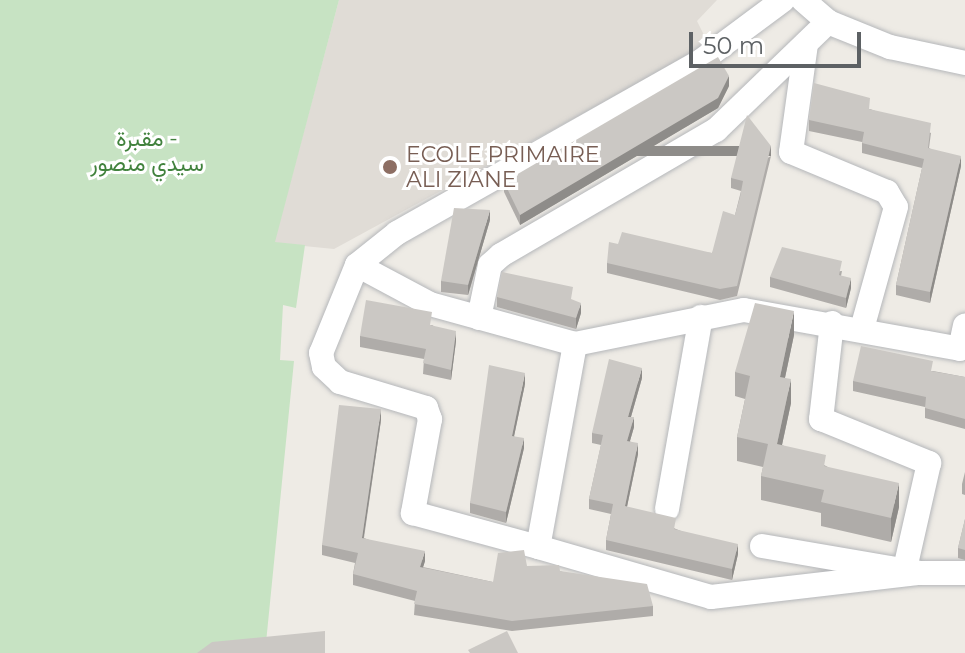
<!DOCTYPE html>
<html>
<head>
<meta charset="utf-8">
<style>
	body { margin:0 }
	#map { position:relative; width:965px; height:653px; overflow:hidden; background:#eeebe5; font-family:Montserrat,Vazirmatn,sans-serif }
	div>[style] { position:absolute }
	[style*='--x'] { left:calc(var(--x)*1px); top:calc(var(--y)*1px); width:calc(var(--w)*1px); rotate:calc(var(--a)*1deg) }
	.education>* { inset:0; background:#e0dcd6 }
	.green>* { inset:0; background:#c7e3c3 }
	.roads { filter:drop-shadow(0 0 2px #b5b7ba) drop-shadow(0 0 2px #b5b7ba) }
	.minor>* { height:24px; margin:-12px; padding:0 12px; transform-origin:12px; border-radius:12px; background:#fff }
	.wall>* { inset:0; background:#afaca9 }
	.shaded-wall>* { inset:0; background:#8e8c89; transform-origin:0 0 }
	.building>* { inset:0; background:#cbc8c4 }
	.dots>* { width:22px; height:22px; translate:-50% -50%; box-sizing:border-box; border:4px solid #fff; border-radius:50% }
	span { translate:-50% -50%; white-space:nowrap; text-align:center; line-height:1.15; -webkit-text-stroke:6px #fff; paint-order:stroke }
	.park-label { font-size:22px; color:#41823d }
	.education-label { font-size:22px; color:#785e54 }
	.left { translate:0 -50%; text-align:left }
	.scale { position:absolute; left:689px; top:32px; width:172px; height:36px; box-sizing:border-box; border:4px solid #5d6164; border-top:0; padding-left:10px; font-size:24px; line-height:28px; white-space:nowrap; color:#5d6164; -webkit-text-stroke:6px #fff; paint-order:stroke }
</style>
</head>
<body>
<div id="map">
	<div class="education">
		<i style="clip-path:polygon(339px 0,717px 0,697px 21px,709px 45px,334px 249px,274px 243px)"></i>
	</div>
	<div class="green">
		<i style="clip-path:polygon(0 0,339px 0,275px 242px,305px 245px,296px 308px,283px 305px,280px 360px,294px 361px,265px 653px,0 653px)"></i>
	</div>
	<div class="roads">
		<div class="minor">
			<i style="--x:783;--y:0;--w:102;--a:143.4"></i>
			<i style="--x:701;--y:61;--w:349;--a:150.5"></i>
			<i style="--x:397;--y:233;--w:51;--a:141.3"></i>
			<i style="--x:357;--y:265;--w:83;--a:28.1"></i>
			<i style="--x:430;--y:304;--w:150;--a:15.4"></i>
			<i style="--x:575;--y:344;--w:172;--a:-11.4"></i>
			<i style="--x:744;--y:310;--w:219;--a:10.2"></i>
			<i style="--x:960;--y:349;--w:24;--a:-78"></i>
			<i style="--x:803;--y:0;--w:33;--a:41"></i>
			<i style="--x:828;--y:22;--w:67;--a:22"></i>
			<i style="--x:890;--y:47;--w:77;--a:12"></i>
			<i style="--x:806;--y:44;--w:109;--a:97.9"></i>
			<i style="--x:791;--y:152;--w:104;--a:22.6"></i>
			<i style="--x:887;--y:192;--w:17;--a:59"></i>
			<i style="--x:896;--y:207;--w:127;--a:105.6"></i>
			<i style="--x:357;--y:265;--w:95;--a:112.2"></i>
			<i style="--x:321;--y:353;--w:14;--a:78"></i>
			<i style="--x:324;--y:367;--w:22;--a:43"></i>
			<i style="--x:340;--y:382;--w:90;--a:16.8"></i>
			<i style="--x:426;--y:408;--w:12;--a:70"></i>
			<i style="--x:430;--y:419;--w:96;--a:100.3"></i>
			<i style="--x:413;--y:513;--w:130;--a:15.2"></i>
			<i style="--x:479;--y:318;--w:54;--a:-78.3"></i>
			<i style="--x:490;--y:265;--w:15;--a:-42"></i>
			<i style="--x:501;--y:255;--w:249;--a:-30.2"></i>
			<i style="--x:716;--y:130;--w:156;--a:-44"></i>
			<i style="--x:832;--y:323;--w:97;--a:96.5"></i>
			<i style="--x:821;--y:419;--w:117;--a:22.2"></i>
			<i style="--x:929;--y:463;--w:109;--a:102.8"></i>
			<i style="--x:575;--y:344;--w:206;--a:100.3"></i>
			<i style="--x:538;--y:547;--w:180;--a:16.1"></i>
			<i style="--x:711;--y:597;--w:210;--a:-6.6"></i>
			<i style="--x:667;--y:509;--w:195;--a:-80"></i>
			<i style="--x:762;--y:546;--w:160;--a:9.7"></i>
			<i style="--x:920;--y:573;--w:45;--a:0"></i>
		</div>
	</div>
	<div class="wall">
		<i style="clip-path:polygon(729px 86px,718px 108px,520px 225px,504px 192px,504px 182px)"></i>
		<i style="clip-path:polygon(870px 109px,931px 133px,929px 148px,961px 166px,930px 303px,896px 295px,896px 285px,922px 168px,862px 153px,862px 142px,809px 131px,809px 120px)"></i>
		<i style="clip-path:polygon(771px 156px,737px 296px,720px 300px,607px 273px,607px 263px,618px 244px,712px 253px,735px 215px,741px 191px,731px 188px,731px 178px)"></i>
		<i style="clip-path:polygon(490px 220px,468px 295px,441px 292px,441px 281px)"></i>
		<i style="clip-path:polygon(842px 271px,841px 276px,851px 288px,846px 308px,770px 287px,770px 277px)"></i>
		<i style="clip-path:polygon(497px 297px,572px 300px,581px 313px,576px 329px,497px 307px)"></i>
		<i style="clip-path:polygon(432px 325px,456px 341px,451px 380px,423px 374px,424px 359px,360px 347px,360px 336px)"></i>
		<i style="clip-path:polygon(794px 335px,785px 378px,791px 403px,782px 445px,826px 466px,899px 507px,891px 542px,821px 526px,821px 513px,761px 500px,761px 476px,763px 467px,737px 461px,737px 437px,745px 399px,735px 396px,735px 372px)"></i>
		<i style="clip-path:polygon(933px 371px,965px 377px,965px 429px,925px 418px,925px 407px,853px 391px,853px 381px)"></i>
		<i style="clip-path:polygon(642px 378px,631px 417px,634px 427px,630px 441px,638px 454px,627px 507px,676px 529px,738px 554px,732px 580px,606px 550px,606px 540px,611px 514px,589px 509px,589px 499px,601px 445px,592px 443px,592px 433px)"></i>
		<i style="clip-path:polygon(525px 384px,514px 436px,524px 448px,506px 523px,470px 513px,470px 503px)"></i>
		<i style="clip-path:polygon(381px 420px,364px 538px,425px 561px,423px 567px,493px 582px,527px 566px,560px 571px,653px 606px,653px 616px,512px 631px,414px 615px,415px 601px,353px 585px,353px 574px,355px 563px,322px 555px,322px 545px)"></i>
		<i style="clip-path:polygon(965px 472px,965px 495px,962px 494px,962px 484px)"></i>
		<i style="clip-path:polygon(965px 519px,965px 560px,958px 558px,958px 548px)"></i>
	</div>
	<div class="shaded-wall">
		<i style="clip-path:polygon(729px 76px,729px 86px,718px 108px,520px 225px,520px 215px)"></i>
		<i style="left:771px;top:146px;width:10px;height:144px;rotate:90deg"></i>
		<i style="clip-path:polygon(961px 156px,961px 166px,930px 303px,930px 292px)"></i>
		<i style="clip-path:polygon(490px 210px,490px 220px,468px 295px,468px 285px)"></i>
		<i style="clip-path:polygon(851px 278px,851px 288px,846px 308px,846px 298px)"></i>
		<i style="clip-path:polygon(581px 303px,581px 313px,576px 329px,576px 318px)"></i>
		<i style="clip-path:polygon(794px 311px,794px 335px,780px 401px,780px 377px)"></i>
		<i style="clip-path:polygon(456px 331px,456px 341px,451px 380px,451px 370px)"></i>
		<i style="clip-path:polygon(642px 368px,642px 378px,628px 427px,628px 417px)"></i>
		<i style="clip-path:polygon(525px 373px,525px 384px,512px 446px,512px 436px)"></i>
		<i style="clip-path:polygon(791px 379px,791px 403px,777px 468px,777px 444px)"></i>
		<i style="clip-path:polygon(381px 409px,381px 420px,362px 548px,362px 538px)"></i>
		<i style="clip-path:polygon(634px 417px,634px 427px,627px 451px,627px 441px)"></i>
		<i style="clip-path:polygon(524px 438px,524px 448px,506px 523px,506px 512px)"></i>
		<i style="clip-path:polygon(638px 443px,638px 454px,625px 516px,625px 506px)"></i>
		<i style="clip-path:polygon(899px 483px,899px 507px,891px 542px,891px 518px)"></i>
		<i style="clip-path:polygon(738px 544px,738px 554px,732px 580px,732px 569px)"></i>
		<i style="clip-path:polygon(425px 551px,425px 561px,420px 577px,420px 567px)"></i>
	</div>
	<div class="building">
		<i style="clip-path:polygon(718px 57px,729px 76px,718px 98px,520px 215px,504px 182px)"></i>
		<i style="clip-path:polygon(814px 83px,870px 98px,869px 109px,931px 123px,928px 148px,961px 156px,930px 292px,896px 285px,924px 159px,862px 143px,864px 132px,809px 120px)"></i>
		<i style="clip-path:polygon(747px 115px,771px 146px,737px 286px,720px 289px,607px 263px,609px 242px,618px 244px,622px 232px,712px 253px,723px 211px,735px 215px,740px 197px,743px 181px,731px 178px)"></i>
		<i style="clip-path:polygon(454px 208px,490px 210px,468px 285px,441px 281px)"></i>
		<i style="clip-path:polygon(782px 247px,842px 261px,839px 275px,851px 278px,846px 298px,770px 277px)"></i>
		<i style="clip-path:polygon(502px 272px,573px 287px,571px 299px,581px 303px,576px 318px,497px 297px)"></i>
		<i style="clip-path:polygon(366px 300px,432px 312px,430px 325px,456px 331px,451px 370px,423px 363px,426px 349px,360px 336px)"></i>
		<i style="clip-path:polygon(755px 303px,794px 311px,780px 377px,791px 379px,777px 444px,826px 455px,824px 466px,899px 483px,891px 518px,821px 502px,824px 490px,761px 476px,768px 444px,737px 437px,750px 376px,735px 372px)"></i>
		<i style="clip-path:polygon(861px 346px,933px 361px,931px 371px,965px 377px,965px 419px,925px 408px,926px 397px,853px 381px)"></i>
		<i style="clip-path:polygon(609px 359px,642px 368px,628px 417px,634px 417px,627px 441px,638px 443px,625px 506px,676px 518px,674px 529px,738px 544px,732px 569px,606px 540px,613px 504px,589px 499px,603px 435px,592px 433px)"></i>
		<i style="clip-path:polygon(489px 365px,525px 373px,512px 436px,524px 438px,506px 512px,470px 503px)"></i>
		<i style="clip-path:polygon(339px 405px,381px 409px,362px 538px,425px 551px,420px 567px,493px 582px,498px 553px,524px 550px,527px 566px,559px 565px,560px 571px,647px 584px,653px 606px,512px 621px,414px 604px,417px 591px,353px 574px,358px 553px,322px 545px)"></i>
		<i style="clip-path:polygon(965px 519px,965px 550px,958px 548px)"></i>
		<i style="clip-path:polygon(325px 631px,325px 653px,197px 653px,212px 642px)"></i>
		<i style="clip-path:polygon(507px 631px,518px 653px,470px 653px,468px 650px)"></i>
	</div>
	<div class="dots">
		<i style="left:390px;top:167px;background:#8d6e63"></i>
	</div>
	<div class="park-label">
		<span style="left:147px;top:151px">مقبرة -<br>سيدي منصور</span>
	</div>
	<div class="education-label">
		<span class="left" style="left:406px;top:167px">ECOLE PRIMAIRE<br>ALI ZIANE</span>
	</div>
	<div class="scale">50 m</div>
</div>
</body>
</html>
